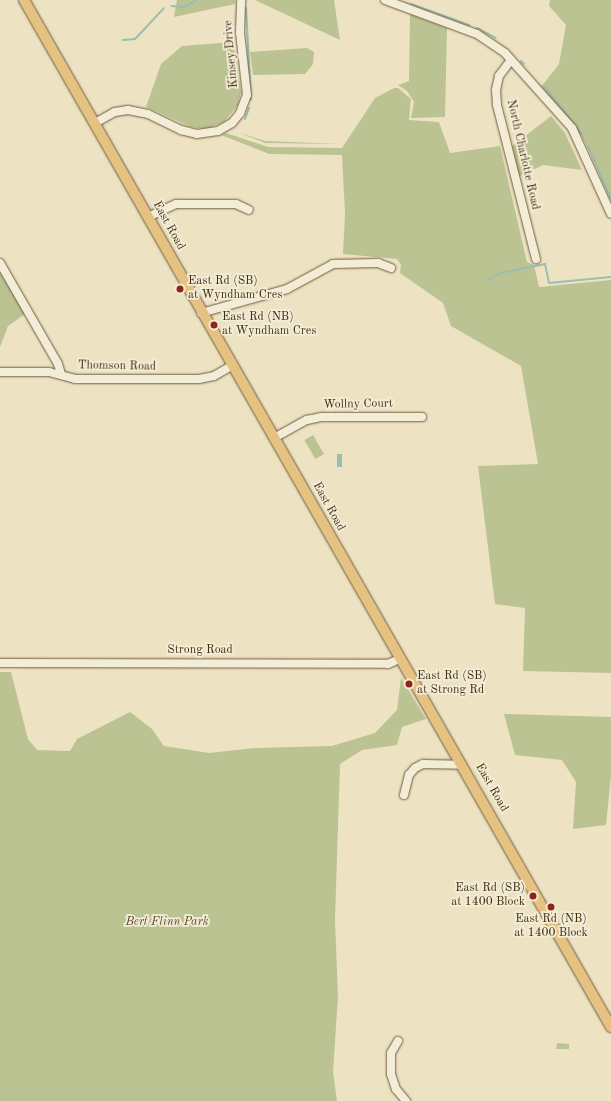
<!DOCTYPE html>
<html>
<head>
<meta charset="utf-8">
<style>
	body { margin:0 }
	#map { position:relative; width:611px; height:1101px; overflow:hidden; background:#ede3c3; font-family:"Old Standard TT",serif }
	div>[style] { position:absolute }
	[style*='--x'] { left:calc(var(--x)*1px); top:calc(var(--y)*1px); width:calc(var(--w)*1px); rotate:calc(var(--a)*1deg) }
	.green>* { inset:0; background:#bcc392; transform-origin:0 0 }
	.water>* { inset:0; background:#99beb2; transform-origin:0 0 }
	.stream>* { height:2px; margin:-1px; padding:0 1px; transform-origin:1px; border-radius:1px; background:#99beb2 }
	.roads { filter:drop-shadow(0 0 1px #6f5a3b) drop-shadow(0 0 1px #6f5a3b) }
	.minor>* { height:8px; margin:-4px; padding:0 4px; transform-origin:4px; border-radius:4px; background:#f3edd8 }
	.major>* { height:10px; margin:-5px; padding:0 5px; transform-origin:5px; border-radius:5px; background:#e6c282 }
	.dots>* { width:11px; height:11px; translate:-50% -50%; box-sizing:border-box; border:2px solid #f3edd8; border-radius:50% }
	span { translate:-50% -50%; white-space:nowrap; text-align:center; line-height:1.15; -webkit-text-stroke:3.5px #f3edd8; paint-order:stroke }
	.street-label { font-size:12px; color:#452c0e }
	.poi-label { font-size:12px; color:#452c0e }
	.left { translate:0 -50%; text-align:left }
	.right { translate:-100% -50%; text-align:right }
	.park-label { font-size:12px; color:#5d4a28; font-style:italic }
</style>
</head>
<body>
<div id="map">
	<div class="green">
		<i style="clip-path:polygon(177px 0,235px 0,235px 4px,174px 17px)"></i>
		<i style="clip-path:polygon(255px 0,334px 0,340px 40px)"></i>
		<i style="clip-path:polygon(550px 0,611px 0,611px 201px,598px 167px,581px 135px,541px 87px,559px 64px,566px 25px,549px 6px)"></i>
		<i style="clip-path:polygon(410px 14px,447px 28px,445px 117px,411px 118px,414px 102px,407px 91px,398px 85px,409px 81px)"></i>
		<i style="clip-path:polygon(233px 42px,241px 92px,238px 105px,224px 122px,206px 129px,191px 127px,146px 107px,161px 64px,182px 46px)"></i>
		<i style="clip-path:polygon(307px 48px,314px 52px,313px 64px,305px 74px,253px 75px,250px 52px)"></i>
		<i style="clip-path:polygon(394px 88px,398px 88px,411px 99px,409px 120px,439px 122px,450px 153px,500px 146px,527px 262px,534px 265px,539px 287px,611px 280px,611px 673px,523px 671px,525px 608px,495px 604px,478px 466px,538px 464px,521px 366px,451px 326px,443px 303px,400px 273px,401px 265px,397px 259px,343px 254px,345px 214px,342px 155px,269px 154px,221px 135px,226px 133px,268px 147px,342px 148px,375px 98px)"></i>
		<i style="clip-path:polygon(551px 116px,565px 133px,582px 170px,543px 165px,518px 177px,511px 147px)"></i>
		<i style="clip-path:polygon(240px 133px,265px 141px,341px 144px,265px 143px)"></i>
		<i style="clip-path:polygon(0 272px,25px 314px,8px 326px,0 347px)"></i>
		<i style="left:313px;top:435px;width:22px;height:10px;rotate:60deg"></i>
		<i style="clip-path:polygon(0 672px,11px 672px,28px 739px,37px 750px,70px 751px,77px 739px,130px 712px,152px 729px,164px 746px,209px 753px,255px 748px,332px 746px,375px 733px,397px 710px,401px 678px,426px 719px,402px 727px,397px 745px,362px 750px,340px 764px,335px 920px,338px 996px,333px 1072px,337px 1101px,0 1101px)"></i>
		<i style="clip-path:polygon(504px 714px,611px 717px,611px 775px,606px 825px,573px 829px,576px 782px,562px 760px,515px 755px)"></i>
		<i style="clip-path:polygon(557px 1043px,569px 1044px,569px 1049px,556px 1049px)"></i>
	</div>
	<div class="water">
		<i style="left:337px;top:454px;width:5px;height:13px"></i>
	</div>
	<div class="stream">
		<i style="--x:411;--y:4;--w:62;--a:19.9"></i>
		<i style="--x:172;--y:6;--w:12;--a:5"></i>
		<i style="--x:184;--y:7;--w:15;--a:-28"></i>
		<i style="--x:246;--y:8;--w:92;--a:86.9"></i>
		<i style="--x:477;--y:28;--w:21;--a:28"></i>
		<i style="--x:123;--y:40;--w:12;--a:-5"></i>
		<i style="--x:135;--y:39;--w:42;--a:-46.9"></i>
		<i style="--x:521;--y:61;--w:4;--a:45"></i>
		<i style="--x:545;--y:87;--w:60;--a:51.8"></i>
		<i style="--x:245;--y:119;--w:12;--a:-70"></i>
		<i style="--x:588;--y:146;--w:58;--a:66.5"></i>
		<i style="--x:488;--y:280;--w:14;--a:-30"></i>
		<i style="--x:500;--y:273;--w:46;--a:-11.3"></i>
		<i style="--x:545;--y:264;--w:19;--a:78"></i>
		<i style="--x:549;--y:283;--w:62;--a:-5.5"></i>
	</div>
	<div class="roads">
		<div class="minor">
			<i style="--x:385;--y:0;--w:98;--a:20.3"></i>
			<i style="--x:477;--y:34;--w:34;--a:34"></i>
			<i style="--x:505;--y:53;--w:101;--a:48.2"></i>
			<i style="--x:572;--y:128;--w:94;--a:65.6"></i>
			<i style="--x:511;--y:60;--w:20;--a:127"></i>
			<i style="--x:499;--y:76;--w:14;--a:102"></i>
			<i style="--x:496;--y:90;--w:15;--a:86"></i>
			<i style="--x:497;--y:105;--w:159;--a:75.8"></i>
			<i style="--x:95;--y:123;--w:23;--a:-29"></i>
			<i style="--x:115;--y:112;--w:13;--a:-9"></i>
			<i style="--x:128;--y:110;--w:20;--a:11"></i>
			<i style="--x:148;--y:114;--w:37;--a:26"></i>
			<i style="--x:181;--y:130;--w:16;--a:14"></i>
			<i style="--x:197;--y:134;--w:21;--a:-8"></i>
			<i style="--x:218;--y:131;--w:16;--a:-30"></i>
			<i style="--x:232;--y:123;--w:13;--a:-51"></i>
			<i style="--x:240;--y:113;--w:19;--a:-69"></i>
			<i style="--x:247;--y:95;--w:62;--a:-96.4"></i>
			<i style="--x:240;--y:33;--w:33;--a:-88"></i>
			<i style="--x:148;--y:217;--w:31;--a:-25"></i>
			<i style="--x:176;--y:204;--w:60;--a:0"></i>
			<i style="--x:236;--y:204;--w:14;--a:25"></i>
			<i style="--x:0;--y:263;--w:116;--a:60.1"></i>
			<i style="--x:58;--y:364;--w:10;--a:73"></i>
			<i style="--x:201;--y:313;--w:89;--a:-15.6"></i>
			<i style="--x:287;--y:289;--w:52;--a:-28.5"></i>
			<i style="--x:333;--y:264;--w:45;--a:-1.3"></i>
			<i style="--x:378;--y:263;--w:14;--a:21"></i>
			<i style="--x:0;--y:372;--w:49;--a:0"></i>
			<i style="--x:49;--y:372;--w:27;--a:15"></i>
			<i style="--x:75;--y:379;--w:124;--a:0"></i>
			<i style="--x:199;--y:379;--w:15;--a:-11"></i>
			<i style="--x:214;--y:376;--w:20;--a:-30"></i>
			<i style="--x:274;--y:438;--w:38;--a:-29"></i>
			<i style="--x:307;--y:420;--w:14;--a:-12"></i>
			<i style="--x:321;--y:417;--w:101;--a:0"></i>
			<i style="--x:0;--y:663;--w:388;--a:0.1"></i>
			<i style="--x:388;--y:664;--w:12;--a:-24"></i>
			<i style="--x:404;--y:795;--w:21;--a:-76"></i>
			<i style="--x:409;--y:775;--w:9;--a:-49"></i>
			<i style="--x:415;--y:768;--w:9;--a:-27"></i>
			<i style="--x:423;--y:764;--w:39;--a:1"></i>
			<i style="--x:398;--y:1041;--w:14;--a:120"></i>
			<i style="--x:391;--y:1053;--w:21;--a:90"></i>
			<i style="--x:391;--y:1074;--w:16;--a:72"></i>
			<i style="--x:396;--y:1089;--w:16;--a:50"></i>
		</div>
		<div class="major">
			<i style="--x:24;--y:0;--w:1183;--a:60.25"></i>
		</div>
	</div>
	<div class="dots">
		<i style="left:180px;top:289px;background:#8f2418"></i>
		<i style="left:214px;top:325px;background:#8f2418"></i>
		<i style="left:409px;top:684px;background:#8f2418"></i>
		<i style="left:533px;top:896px;background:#8f2418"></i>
		<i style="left:551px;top:907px;background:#8f2418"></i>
	</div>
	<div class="street-label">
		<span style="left:232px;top:54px;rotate:-95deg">Kinsey Drive</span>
		<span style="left:522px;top:155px;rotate:77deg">North Charlotte Road</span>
		<span style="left:168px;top:226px;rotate:61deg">East Road</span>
		<span style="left:117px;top:367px;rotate:1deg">Thomson Road</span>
		<span style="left:358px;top:405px;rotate:-1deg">Wollny Court</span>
		<span style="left:328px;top:507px;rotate:61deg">East Road</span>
		<span style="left:200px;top:651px">Strong Road</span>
		<span style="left:491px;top:788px;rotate:60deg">East Road</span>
	</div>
	<div class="poi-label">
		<span class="left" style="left:188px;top:289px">East Rd (SB)<br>at Wyndham Cres</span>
		<span class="left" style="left:222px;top:325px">East Rd (NB)<br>at Wyndham Cres</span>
		<span class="left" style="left:417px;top:684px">East Rd (SB)<br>at Strong Rd</span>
		<span class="right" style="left:525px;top:896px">East Rd (SB)<br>at 1400 Block</span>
		<span style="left:551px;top:927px">East Rd (NB)<br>at 1400 Block</span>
	</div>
	<div class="park-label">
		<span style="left:167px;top:923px">Bert Flinn Park</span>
	</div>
</div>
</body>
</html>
